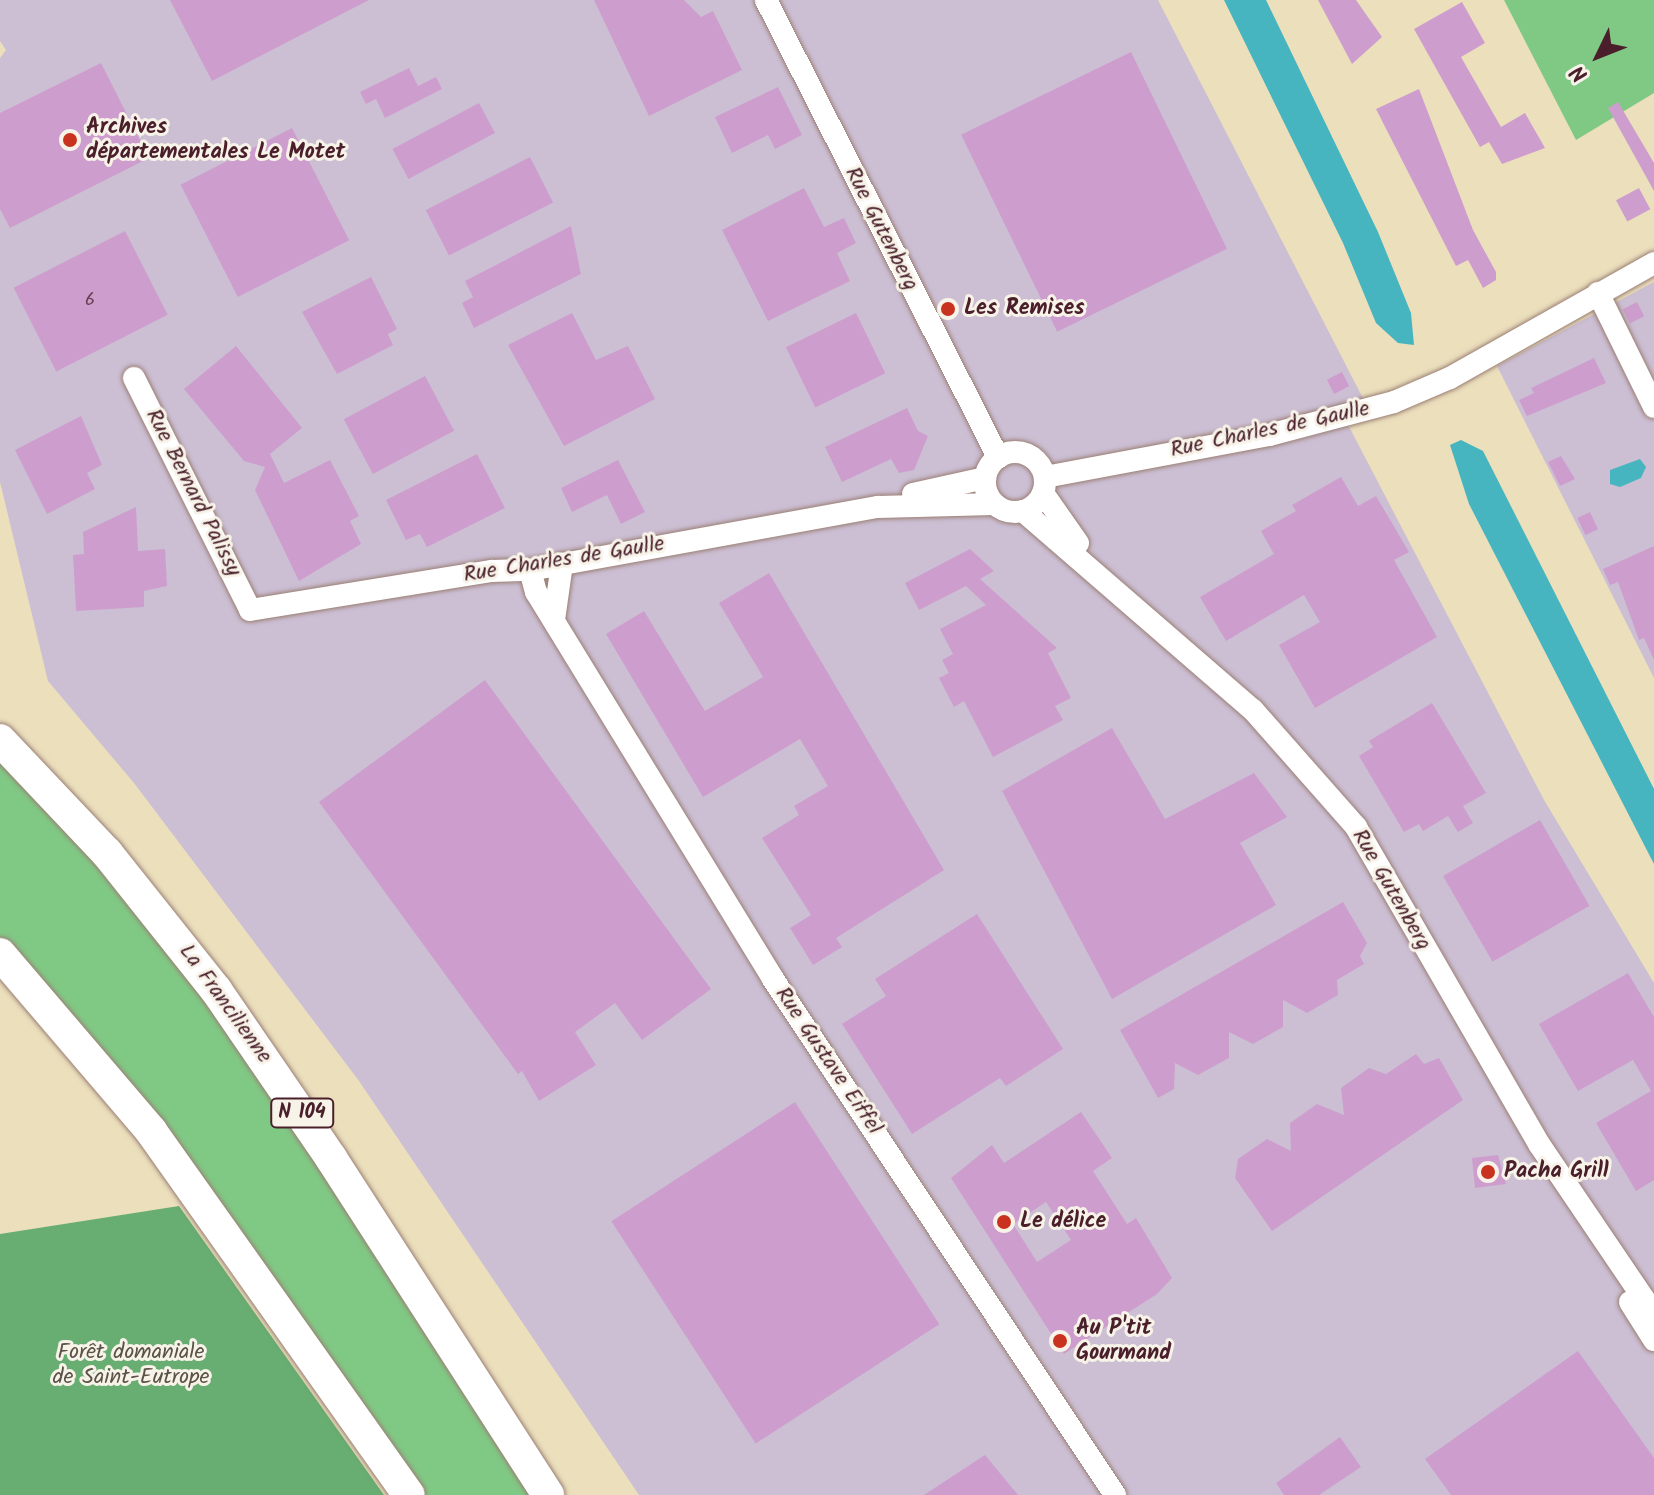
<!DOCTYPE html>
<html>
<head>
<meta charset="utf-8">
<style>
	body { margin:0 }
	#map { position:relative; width:1654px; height:1495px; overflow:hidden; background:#ebdfbc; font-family:Kalam,sans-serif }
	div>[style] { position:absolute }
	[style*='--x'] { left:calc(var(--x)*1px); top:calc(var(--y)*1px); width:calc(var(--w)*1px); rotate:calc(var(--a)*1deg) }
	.industrial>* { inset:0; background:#ccbfd4 }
	.green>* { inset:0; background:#80c985 }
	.forest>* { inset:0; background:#68ad72 }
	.water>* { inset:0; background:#46b5bf }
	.building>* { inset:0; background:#cd9ecd; transform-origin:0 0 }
	.roads { filter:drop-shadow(0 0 2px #9a7f74) drop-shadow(0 0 2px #9a7f74) }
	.minor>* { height:22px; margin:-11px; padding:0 11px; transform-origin:11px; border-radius:11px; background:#fff }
	.minor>.ring { margin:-11px; padding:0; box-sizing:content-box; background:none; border:22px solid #fff; border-radius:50% }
	.highway>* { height:32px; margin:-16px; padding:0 16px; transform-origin:16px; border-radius:16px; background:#fff }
	.dots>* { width:22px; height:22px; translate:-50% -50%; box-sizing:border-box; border:4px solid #f7f3e8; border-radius:50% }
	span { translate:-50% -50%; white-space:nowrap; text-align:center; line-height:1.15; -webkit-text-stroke:6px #f7f3e8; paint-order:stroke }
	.number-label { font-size:18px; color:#6b3f54 }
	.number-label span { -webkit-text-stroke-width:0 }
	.shield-label span { padding:2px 6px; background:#f7f3e8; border:2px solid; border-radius:6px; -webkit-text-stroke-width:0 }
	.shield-label { font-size:20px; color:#4a1f2b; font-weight:700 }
	.poi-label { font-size:22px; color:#4a1f2b; font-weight:700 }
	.left { translate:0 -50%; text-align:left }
	.street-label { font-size:22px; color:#4a1f2b }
	.park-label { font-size:22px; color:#5a5246 }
	.north { position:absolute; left:1558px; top:16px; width:80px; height:80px; -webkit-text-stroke:6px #f7f3e8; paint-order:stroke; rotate:227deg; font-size:22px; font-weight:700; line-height:32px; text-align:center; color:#4a1f2b }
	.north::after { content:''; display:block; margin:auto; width:28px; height:36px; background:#4a1f2b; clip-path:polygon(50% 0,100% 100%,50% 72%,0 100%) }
</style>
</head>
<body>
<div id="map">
	<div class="industrial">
		<i style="clip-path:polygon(0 0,1158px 0,1369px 410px,1345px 419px,1544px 800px,1654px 983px,1654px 1495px,639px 1495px,359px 1081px,134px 783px,48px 681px,0 482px,0 58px,6px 50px,0 41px)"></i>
		<i style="clip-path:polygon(1654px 282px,1654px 678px,1497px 366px)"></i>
	</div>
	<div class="green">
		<i style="clip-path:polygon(1504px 0,1654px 0,1654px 93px,1576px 140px)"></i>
		<i style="clip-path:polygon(0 754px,62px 819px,276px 1092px,536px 1495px,422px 1495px,57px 999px,0 938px)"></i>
	</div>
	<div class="forest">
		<i style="clip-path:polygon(179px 1206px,384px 1495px,0 1495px,0 1234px)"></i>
	</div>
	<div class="water">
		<i style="clip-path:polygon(1224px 0,1266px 0,1378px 232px,1411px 313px,1414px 345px,1398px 343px,1376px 323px,1343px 243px)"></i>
		<i style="clip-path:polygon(1461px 440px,1483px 451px,1654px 789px,1654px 864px,1469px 504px,1450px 445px)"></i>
		<i style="clip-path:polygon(1640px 459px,1646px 467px,1641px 478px,1620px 487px,1610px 484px,1610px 470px)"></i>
	</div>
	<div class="building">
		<i style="clip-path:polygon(170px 0,369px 0,212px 81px)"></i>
		<i style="clip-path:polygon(594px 0,684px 0,701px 17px,713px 11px,742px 70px,649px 116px)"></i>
		<i style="clip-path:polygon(1318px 0,1356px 0,1382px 37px,1352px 64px)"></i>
		<i style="clip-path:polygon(1462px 2px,1485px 43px,1461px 57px,1501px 127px,1525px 113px,1545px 148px,1502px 164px,1489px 142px,1480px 147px,1414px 29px)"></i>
		<i style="left:1131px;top:52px;width:219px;height:189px;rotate:64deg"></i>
		<i style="clip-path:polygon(101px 63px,149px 158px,10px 228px,0 209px,0 113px)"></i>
		<i style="clip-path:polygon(409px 68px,418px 86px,436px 77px,442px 89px,385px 118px,376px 99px,366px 104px,360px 92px)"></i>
		<i style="clip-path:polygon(778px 87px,802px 135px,775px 149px,768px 135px,732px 153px,715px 117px)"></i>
		<i style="clip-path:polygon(1419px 89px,1473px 230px,1496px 272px,1496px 280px,1483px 288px,1468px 260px,1456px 266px,1376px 109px)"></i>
		<i style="clip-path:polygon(1618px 102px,1654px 163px,1654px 191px,1608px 108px)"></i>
		<i style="left:479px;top:103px;width:34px;height:98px;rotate:62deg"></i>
		<i style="left:292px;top:128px;width:126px;height:125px;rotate:63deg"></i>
		<i style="left:530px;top:157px;width:51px;height:117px;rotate:63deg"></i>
		<i style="clip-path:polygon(804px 188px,824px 227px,844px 218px,856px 243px,837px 253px,850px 281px,768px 321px,722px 230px)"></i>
		<i style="left:1639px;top:188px;width:24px;height:26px;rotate:62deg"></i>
		<i style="clip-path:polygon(571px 226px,581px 274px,474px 328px,462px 303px,473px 297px,465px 281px)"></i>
		<i style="left:125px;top:231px;width:94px;height:125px;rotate:63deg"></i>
		<i style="clip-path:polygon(371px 277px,397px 329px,388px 334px,393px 345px,337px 374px,302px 312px)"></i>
		<i style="left:1637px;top:302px;width:16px;height:16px;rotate:63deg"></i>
		<i style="clip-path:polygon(572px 313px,596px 360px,628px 346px,655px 399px,564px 446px,508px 345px)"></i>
		<i style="left:856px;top:313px;width:67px;height:78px;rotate:64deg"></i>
		<i style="clip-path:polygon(236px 346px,302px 428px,270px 454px,284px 483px,330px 460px,359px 516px,350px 521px,361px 544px,299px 581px,255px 490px,265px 467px,244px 461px,184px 389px)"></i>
		<i style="clip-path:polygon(1594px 358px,1606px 383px,1527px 416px,1519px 400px,1534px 393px,1531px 388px)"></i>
		<i style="left:1342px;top:372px;width:16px;height:17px;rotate:63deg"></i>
		<i style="left:425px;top:376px;width:62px;height:92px;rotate:62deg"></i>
		<i style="clip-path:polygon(907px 408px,918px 431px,928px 436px,914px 470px,899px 473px,891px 459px,842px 482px,825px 447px)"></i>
		<i style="clip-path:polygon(81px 416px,102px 465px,87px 473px,95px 489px,47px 514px,15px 450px)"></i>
		<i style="clip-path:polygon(477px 454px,505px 508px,427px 547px,420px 534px,406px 540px,386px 500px)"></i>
		<i style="clip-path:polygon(1561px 456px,1575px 479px,1560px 486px,1548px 462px)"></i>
		<i style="clip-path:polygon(618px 460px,645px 512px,621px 524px,607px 495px,572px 512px,561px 488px)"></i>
		<i style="clip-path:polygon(1341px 477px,1358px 506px,1376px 496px,1409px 552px,1394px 560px,1437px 637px,1315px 708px,1279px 645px,1320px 622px,1304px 595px,1226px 641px,1200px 597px,1274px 554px,1261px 531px,1296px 511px,1292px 505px)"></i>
		<i style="clip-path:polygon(136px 507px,138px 551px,165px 549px,167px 586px,144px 591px,144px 607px,76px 611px,73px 555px,84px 554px,83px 532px)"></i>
		<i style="left:1590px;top:512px;width:19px;height:14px;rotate:65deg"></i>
		<i style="clip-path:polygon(1654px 546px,1654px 660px,1644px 638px,1639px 640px,1618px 582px,1610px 585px,1603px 569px)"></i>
		<i style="clip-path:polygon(970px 549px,994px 571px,980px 579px,1057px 648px,1048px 653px,1071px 698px,1055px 706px,1063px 720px,993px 757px,964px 701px,954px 707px,939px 678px,949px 673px,942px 660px,953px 654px,940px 629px,986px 605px,966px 586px,919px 610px,905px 583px)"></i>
		<i style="clip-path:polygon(769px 573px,944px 870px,836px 938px,842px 947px,813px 965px,790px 928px,811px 915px,762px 838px,799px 815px,794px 806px,828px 786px,800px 739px,703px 797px,606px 634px,644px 611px,705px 711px,763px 677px,719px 603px)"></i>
		<i style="clip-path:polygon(485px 680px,711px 989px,642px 1040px,615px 1003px,575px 1032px,596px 1065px,539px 1101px,522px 1071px,518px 1074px,319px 802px)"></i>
		<i style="clip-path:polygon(1432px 703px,1486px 793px,1463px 806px,1473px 823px,1458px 832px,1448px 816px,1423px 831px,1419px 824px,1404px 832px,1359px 756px,1373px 747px,1369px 741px)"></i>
		<i style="clip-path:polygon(1112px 728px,1165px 819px,1254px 773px,1287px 817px,1240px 843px,1276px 905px,1112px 999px,1002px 791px)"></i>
		<i style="left:1540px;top:820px;width:99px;height:112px;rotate:60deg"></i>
		<i style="clip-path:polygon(1343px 902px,1367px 943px,1360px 956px,1364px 964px,1337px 980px,1338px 995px,1307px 1013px,1283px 1000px,1283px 1027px,1253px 1044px,1229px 1032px,1229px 1058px,1198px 1075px,1175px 1063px,1174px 1089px,1158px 1098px,1120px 1030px)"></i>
		<i style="clip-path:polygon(977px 914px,1063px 1049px,1006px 1086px,1000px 1078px,912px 1134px,842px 1024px,886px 996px,875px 979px)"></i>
		<i style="clip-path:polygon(1628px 973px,1654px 1017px,1654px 1180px,1636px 1191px,1596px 1123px,1651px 1091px,1633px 1060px,1578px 1091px,1539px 1024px)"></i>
		<i style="clip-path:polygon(1416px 1054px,1424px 1064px,1439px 1058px,1463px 1100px,1272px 1231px,1235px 1178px,1238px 1159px,1267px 1139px,1291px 1151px,1290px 1123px,1317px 1104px,1344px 1115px,1341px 1088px,1369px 1068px,1386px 1074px)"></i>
		<i style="left:795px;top:1102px;width:265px;height:219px;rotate:57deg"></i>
		<i style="clip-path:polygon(evenodd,1081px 1112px,1112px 1158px,1093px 1171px,1127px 1224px,1136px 1218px,1172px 1278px,1157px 1294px,1064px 1354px,951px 1178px,992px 1145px,1004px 1163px,1081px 1112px,1046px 1202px,1071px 1240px,1037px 1262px,1013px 1224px,1046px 1202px)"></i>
		<i style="clip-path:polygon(1498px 1155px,1506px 1184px,1475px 1188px,1472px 1158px)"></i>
		<i style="clip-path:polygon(1578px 1351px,1654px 1458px,1654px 1495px,1451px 1495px,1425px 1459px)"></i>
		<i style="clip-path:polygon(1340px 1437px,1361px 1467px,1319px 1495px,1284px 1495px,1276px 1483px)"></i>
		<i style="clip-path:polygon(985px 1455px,1018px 1495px,924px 1495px)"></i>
	</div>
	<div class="roads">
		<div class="minor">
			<i style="--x:766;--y:0;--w:513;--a:63.08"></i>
			<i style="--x:1598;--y:293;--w:127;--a:63.8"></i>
			<i style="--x:134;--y:378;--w:259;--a:63.4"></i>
			<i style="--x:250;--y:610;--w:245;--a:-9.2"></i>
			<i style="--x:492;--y:571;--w:38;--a:-2"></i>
			<i style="--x:530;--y:570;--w:354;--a:-10.3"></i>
			<i style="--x:878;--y:507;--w:116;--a:-1.5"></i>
			<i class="ring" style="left:985px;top:452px;width:38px;height:38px"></i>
			<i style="--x:1045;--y:477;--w:228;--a:-10.6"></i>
			<i style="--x:1269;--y:435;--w:129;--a:-14.8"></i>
			<i style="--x:1394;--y:402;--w:61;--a:-23.2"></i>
			<i style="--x:1450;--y:378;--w:234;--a:-29.4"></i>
			<i style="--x:1043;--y:493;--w:61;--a:55"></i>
			<i style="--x:913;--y:494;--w:74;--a:-12.5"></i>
			<i style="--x:1023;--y:511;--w:304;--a:40.9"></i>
			<i style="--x:1253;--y:710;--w:156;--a:48.6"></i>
			<i style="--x:1356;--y:827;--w:366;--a:60"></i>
			<i style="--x:1539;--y:1144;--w:205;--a:55.9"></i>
			<i style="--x:530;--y:570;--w:23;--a:75"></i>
			<i style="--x:536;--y:592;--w:454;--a:58.5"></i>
			<i style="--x:773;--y:979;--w:619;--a:56.46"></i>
			<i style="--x:554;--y:620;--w:57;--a:-81.9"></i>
			<i style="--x:1630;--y:1302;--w:45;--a:57.7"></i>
		</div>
		<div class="highway">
			<i style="--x:0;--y:740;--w:156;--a:46.6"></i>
			<i style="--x:107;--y:853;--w:175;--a:51.5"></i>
			<i style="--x:216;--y:990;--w:204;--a:55.6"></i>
			<i style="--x:331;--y:1158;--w:401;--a:57.2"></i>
			<i style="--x:0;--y:954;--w:233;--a:49.5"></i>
			<i style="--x:151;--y:1131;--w:446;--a:54.7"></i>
		</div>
	</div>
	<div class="dots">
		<i style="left:70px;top:140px;background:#c8321e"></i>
		<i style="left:948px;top:309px;background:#c8321e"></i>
		<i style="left:1488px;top:1172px;background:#c8321e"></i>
		<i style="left:1004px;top:1222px;background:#c8321e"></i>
		<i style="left:1060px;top:1341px;background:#c8321e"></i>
	</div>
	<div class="number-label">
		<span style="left:90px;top:301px">6</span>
	</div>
	<div class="shield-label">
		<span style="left:302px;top:1113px">N 104</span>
	</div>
	<div class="poi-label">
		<span class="left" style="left:86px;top:140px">Archives<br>départementales Le Motet</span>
		<span class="left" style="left:964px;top:309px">Les Remises</span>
		<span class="left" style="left:1504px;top:1172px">Pacha Grill</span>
		<span class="left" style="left:1020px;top:1222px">Le délice</span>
		<span class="left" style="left:1076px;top:1341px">Au P'tit<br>Gourmand</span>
	</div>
	<div class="street-label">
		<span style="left:881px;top:229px;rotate:63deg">Rue Gutenberg</span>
		<span style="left:1270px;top:430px;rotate:-12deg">Rue Charles de Gaulle</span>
		<span style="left:193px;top:493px;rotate:63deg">Rue Bernard Palissy</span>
		<span style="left:564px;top:560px;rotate:-9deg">Rue Charles de Gaulle</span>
		<span style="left:1391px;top:890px;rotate:60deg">Rue Gutenberg</span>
		<span style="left:225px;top:1004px;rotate:54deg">La Francilienne</span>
		<span style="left:828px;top:1061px;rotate:56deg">Rue Gustave Eiffel</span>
	</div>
	<div class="park-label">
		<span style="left:131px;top:1365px">Forêt domaniale<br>de Saint-Eutrope</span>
	</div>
	<div class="north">N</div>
</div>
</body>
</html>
